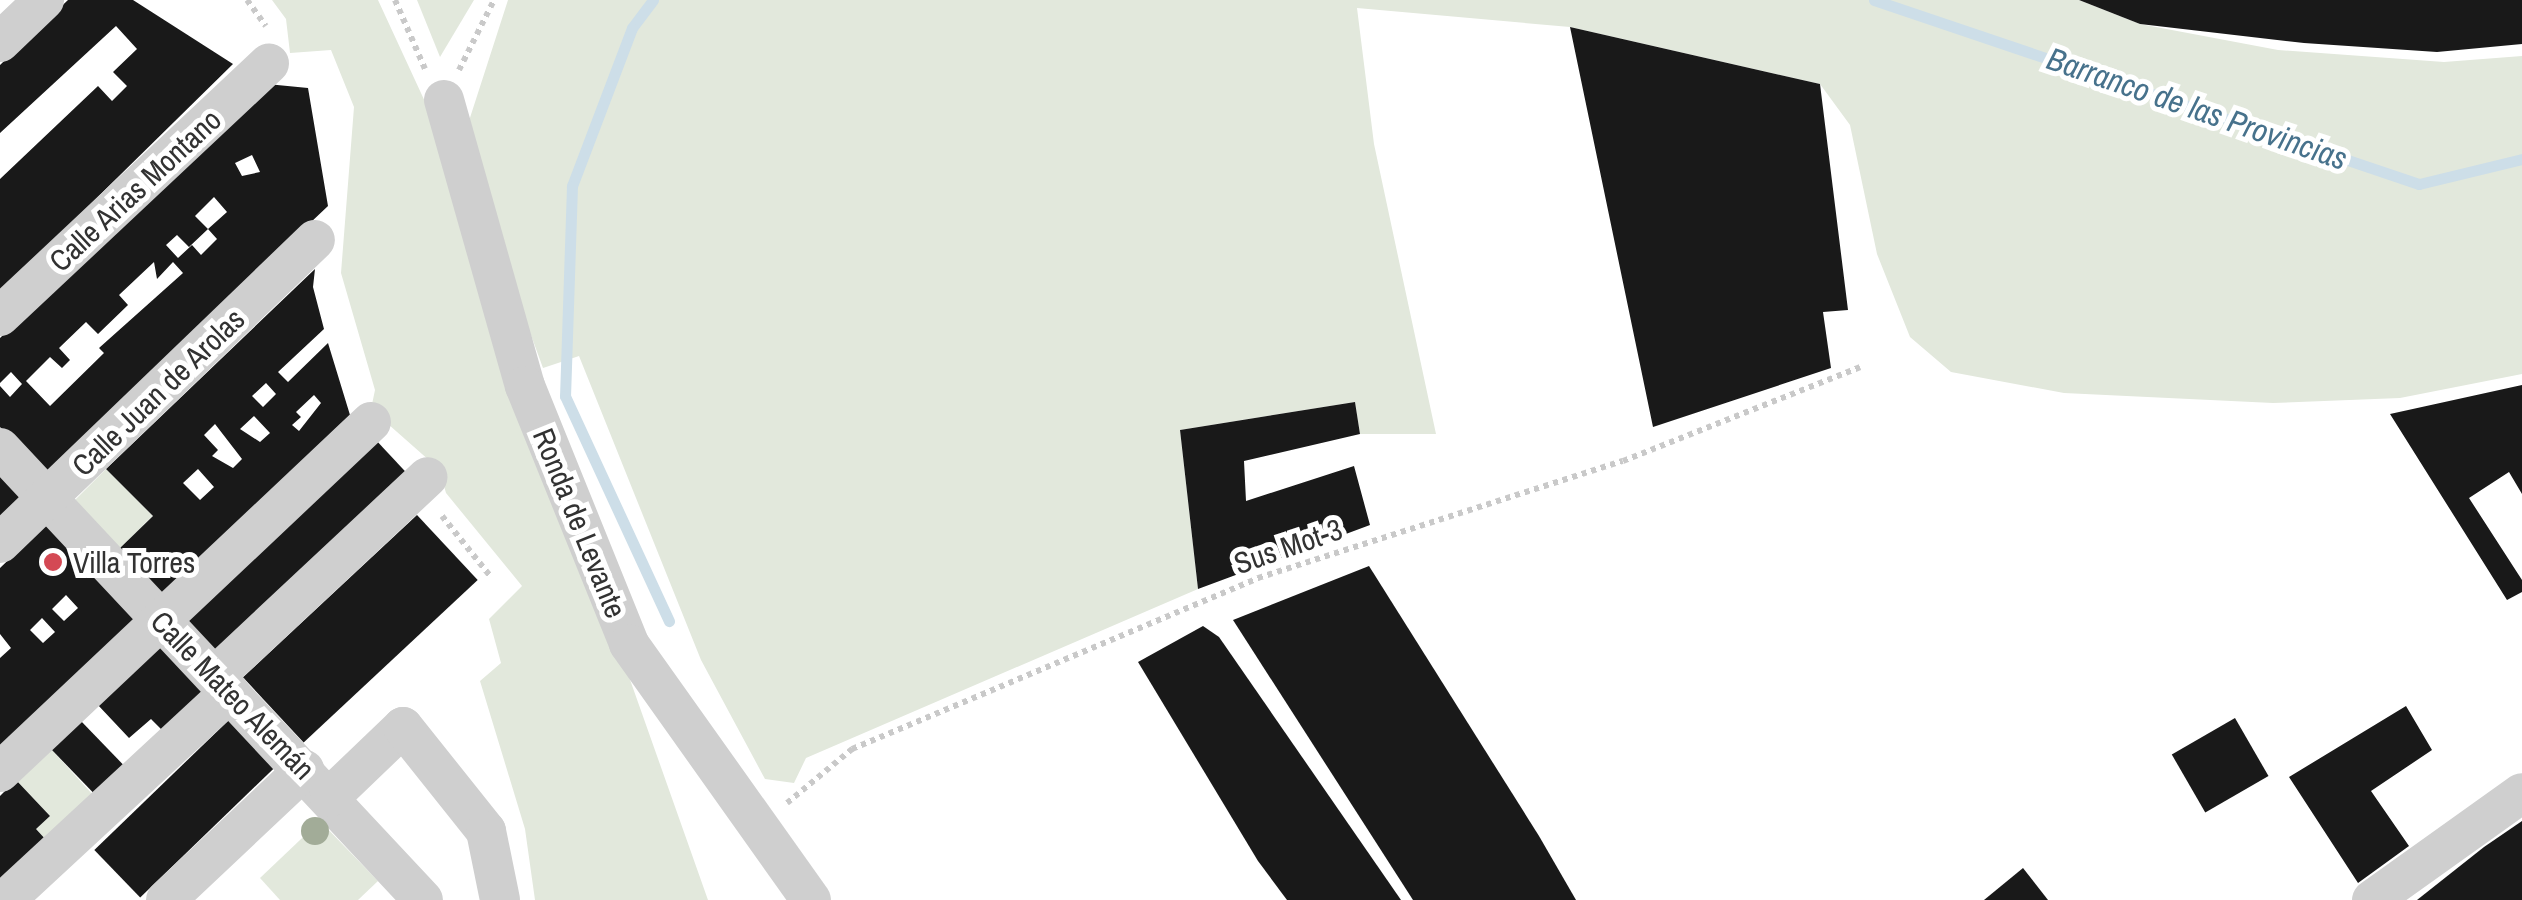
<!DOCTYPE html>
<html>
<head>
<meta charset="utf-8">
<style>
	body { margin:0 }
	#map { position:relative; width:2522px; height:900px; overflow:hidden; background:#fff; font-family:"Archivo Narrow",sans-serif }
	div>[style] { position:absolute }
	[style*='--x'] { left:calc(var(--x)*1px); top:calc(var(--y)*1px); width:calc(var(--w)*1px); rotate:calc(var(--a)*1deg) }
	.green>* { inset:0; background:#e2e8dc; transform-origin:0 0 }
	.stream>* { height:11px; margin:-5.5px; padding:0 5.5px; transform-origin:5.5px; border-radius:5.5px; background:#cddee8 }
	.building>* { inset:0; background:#191919; transform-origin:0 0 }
	.path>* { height:6px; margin-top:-3px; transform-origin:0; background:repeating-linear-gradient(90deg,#c9c9c9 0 5px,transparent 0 10px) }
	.minor>* { height:40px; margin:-20px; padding:0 20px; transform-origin:20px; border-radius:20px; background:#cfcfcf }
	.trees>* { width:28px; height:28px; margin:-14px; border-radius:50%; background:#a2ac98 }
	.dots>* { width:28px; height:28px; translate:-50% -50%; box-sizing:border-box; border:5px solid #fff; border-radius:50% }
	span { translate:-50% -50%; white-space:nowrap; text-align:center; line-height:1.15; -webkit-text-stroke:10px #fff; paint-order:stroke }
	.street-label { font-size:30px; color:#323232 }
	.poi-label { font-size:30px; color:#323232 }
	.left { translate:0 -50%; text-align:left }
	.water-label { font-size:32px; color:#47728c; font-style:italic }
</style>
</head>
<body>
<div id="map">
	<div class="green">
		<i style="clip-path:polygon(272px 0,378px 0,427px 106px,708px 900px,535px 900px,525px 829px,480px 681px,501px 663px,489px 619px,522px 586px,446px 493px,439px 469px,371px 409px,375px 390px,341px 273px,354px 107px,331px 50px,290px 53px,286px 19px)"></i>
		<i style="clip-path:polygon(417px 0,474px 0,440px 57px)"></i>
		<i style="clip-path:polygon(508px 0,2079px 0,2140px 24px,2278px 50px,2444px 62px,2522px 56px,2522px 374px,2400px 398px,2273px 403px,2064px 393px,1951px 372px,1910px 337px,1877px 254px,1850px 125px,1820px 84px,1570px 27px,1357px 8px,1374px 144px,1436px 434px,1360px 434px,1355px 402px,1180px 430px,1198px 589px,806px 758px,794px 783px,765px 779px,701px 660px,579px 356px,543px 368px,520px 305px,467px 127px)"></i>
		<i style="left:106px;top:469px;width:66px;height:47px;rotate:45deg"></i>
		<i style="clip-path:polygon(50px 748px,94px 796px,47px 841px,36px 829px,50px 816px,16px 780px)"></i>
		<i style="clip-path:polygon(320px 821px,378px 881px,358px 900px,280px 900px,260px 878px)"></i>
	</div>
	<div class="stream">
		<i style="--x:653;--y:0;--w:35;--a:127"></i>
		<i style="--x:632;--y:28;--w:169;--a:110.8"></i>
		<i style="--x:572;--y:186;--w:210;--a:91.9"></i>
		<i style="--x:565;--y:396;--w:248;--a:65.2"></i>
		<i style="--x:1874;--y:0;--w:575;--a:18.66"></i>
		<i style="--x:2419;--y:184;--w:106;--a:-13.6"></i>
	</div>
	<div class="building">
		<i style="clip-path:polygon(68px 0,133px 0,233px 64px,0 293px,0 179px,98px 86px,112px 101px,127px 86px,113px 72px,137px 49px,116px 26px,0 133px,0 65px)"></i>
		<i style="clip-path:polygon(2079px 0,2522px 0,2522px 44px,2437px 52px,2304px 43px,2140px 24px)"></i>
		<i style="clip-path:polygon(1570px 27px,1820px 84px,1848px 310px,1823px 312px,1831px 368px,1653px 427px)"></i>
		<i style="clip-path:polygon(evenodd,267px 84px,308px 88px,328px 206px,45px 474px,0 427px,0 386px,10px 397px,22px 384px,11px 372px,0 383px,0 338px,267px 84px,252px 155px,260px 172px,242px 176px,235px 163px,252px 155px,267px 84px,214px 197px,227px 212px,208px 229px,217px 239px,201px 255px,192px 245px,178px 258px,166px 245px,177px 235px,189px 247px,208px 229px,195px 216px,214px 197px,267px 84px,154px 262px,157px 279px,173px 262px,183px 273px,99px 348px,104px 353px,50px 406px,26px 381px,50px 357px,62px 368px,70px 360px,59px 348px,86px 322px,98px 334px,128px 305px,119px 295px,154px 262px)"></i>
		<i style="clip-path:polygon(evenodd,315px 269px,313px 287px,324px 329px,278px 372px,288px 382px,328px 343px,350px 415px,161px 595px,118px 550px,153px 516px,106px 469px,315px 269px,266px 383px,276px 394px,263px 407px,252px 396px,266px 383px,315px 269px,314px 395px,321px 403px,299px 431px,292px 425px,301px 417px,296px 412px,314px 395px,315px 269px,254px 416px,270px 433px,260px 442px,240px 429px,254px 416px,315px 269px,215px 424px,242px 459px,233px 468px,212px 456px,218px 450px,204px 435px,215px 424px,315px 269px,198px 469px,214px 487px,200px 500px,183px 483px,198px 469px)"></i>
		<i style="clip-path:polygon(2522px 385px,2522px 494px,2509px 472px,2469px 498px,2522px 580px,2522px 592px,2507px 600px,2390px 414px)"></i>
		<i style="clip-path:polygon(1355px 402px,1360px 434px,1244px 461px,1246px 501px,1354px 466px,1370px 525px,1198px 589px,1180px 430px)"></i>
		<i style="left:374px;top:438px;width:51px;height:261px;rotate:47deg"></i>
		<i style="clip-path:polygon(0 474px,21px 497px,0 517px)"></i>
		<i style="left:417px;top:515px;width:89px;height:238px;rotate:47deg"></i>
		<i style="clip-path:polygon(evenodd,47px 523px,137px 618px,0 751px,0 658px,11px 648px,0 634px,0 568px,47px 523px,66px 595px,78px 608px,64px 621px,52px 609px,66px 595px,47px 523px,42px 618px,55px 632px,43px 643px,30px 630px,42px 618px)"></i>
		<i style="clip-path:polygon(1369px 566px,1539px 836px,1576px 900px,1413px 900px,1233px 620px)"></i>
		<i style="clip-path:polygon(1203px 626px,1219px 637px,1401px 900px,1287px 900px,1258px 861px,1138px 662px)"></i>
		<i style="clip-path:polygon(161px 644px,206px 691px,163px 731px,151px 719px,129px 738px,97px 704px)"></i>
		<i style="clip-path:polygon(2406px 706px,2432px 750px,2371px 791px,2409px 846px,2358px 883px,2289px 777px)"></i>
		<i style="left:231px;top:718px;width:66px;height:190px;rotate:46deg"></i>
		<i style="left:2235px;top:718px;width:67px;height:73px;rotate:60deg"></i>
		<i style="left:80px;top:720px;width:65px;height:41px;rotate:46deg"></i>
		<i style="clip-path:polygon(16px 780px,50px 816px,36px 829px,47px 841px,0 885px,0 796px)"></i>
		<i style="clip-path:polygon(2522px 821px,2522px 900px,2417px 900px,2484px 847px)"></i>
		<i style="clip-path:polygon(2023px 868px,2048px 900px,1984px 900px)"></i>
	</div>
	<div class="path">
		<i style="--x:247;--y:0;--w:32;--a:54"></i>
		<i style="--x:395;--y:0;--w:75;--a:66.5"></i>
		<i style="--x:459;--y:70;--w:78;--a:-63.4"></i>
		<i style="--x:442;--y:516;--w:78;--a:51.2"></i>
		<i style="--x:787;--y:803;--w:85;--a:-39.7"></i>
		<i style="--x:852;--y:749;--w:441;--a:-22.8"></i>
		<i style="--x:1258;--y:578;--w:383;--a:-17.8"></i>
		<i style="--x:1623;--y:461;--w:255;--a:-21.6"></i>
	</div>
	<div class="minor">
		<i style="--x:0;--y:42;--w:61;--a:-43.7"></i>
		<i style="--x:444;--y:100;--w:297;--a:74.2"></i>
		<i style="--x:525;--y:386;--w:278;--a:68"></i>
		<i style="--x:629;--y:644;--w:314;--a:54.6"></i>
		<i style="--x:0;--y:316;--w:369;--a:-43.2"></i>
		<i style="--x:0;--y:448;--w:619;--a:46.9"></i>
		<i style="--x:0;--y:543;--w:437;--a:-43.9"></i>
		<i style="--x:215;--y:676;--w:291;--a:-43.1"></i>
		<i style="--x:0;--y:772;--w:510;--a:-43.33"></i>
		<i style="--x:330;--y:797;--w:101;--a:-43.8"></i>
		<i style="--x:403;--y:727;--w:133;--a:51.4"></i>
		<i style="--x:486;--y:831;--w:70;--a:78.5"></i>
		<i style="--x:14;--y:892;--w:294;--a:-42.8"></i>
		<i style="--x:166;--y:900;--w:190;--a:-43.3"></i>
		<i style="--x:2372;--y:900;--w:184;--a:-35.5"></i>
	</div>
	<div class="trees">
		<i style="left:315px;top:831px"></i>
	</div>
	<div class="dots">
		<i style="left:53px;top:562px;background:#d44954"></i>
	</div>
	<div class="street-label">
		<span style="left:135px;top:190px;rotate:-43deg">Calle Arias Montano</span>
		<span style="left:158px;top:392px;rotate:-44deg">Calle Juan de Arolas</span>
		<span style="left:580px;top:523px;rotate:68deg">Ronda de Levante</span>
		<span style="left:1288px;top:546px;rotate:-19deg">Sus Mot-3</span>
		<span style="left:233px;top:695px;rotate:46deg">Calle Mateo Alemán</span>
	</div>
	<div class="poi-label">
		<span class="left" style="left:73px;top:562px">Villa Torres</span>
	</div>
	<div class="water-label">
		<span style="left:2197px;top:109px;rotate:19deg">Barranco de las Provincias</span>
	</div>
</div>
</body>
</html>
